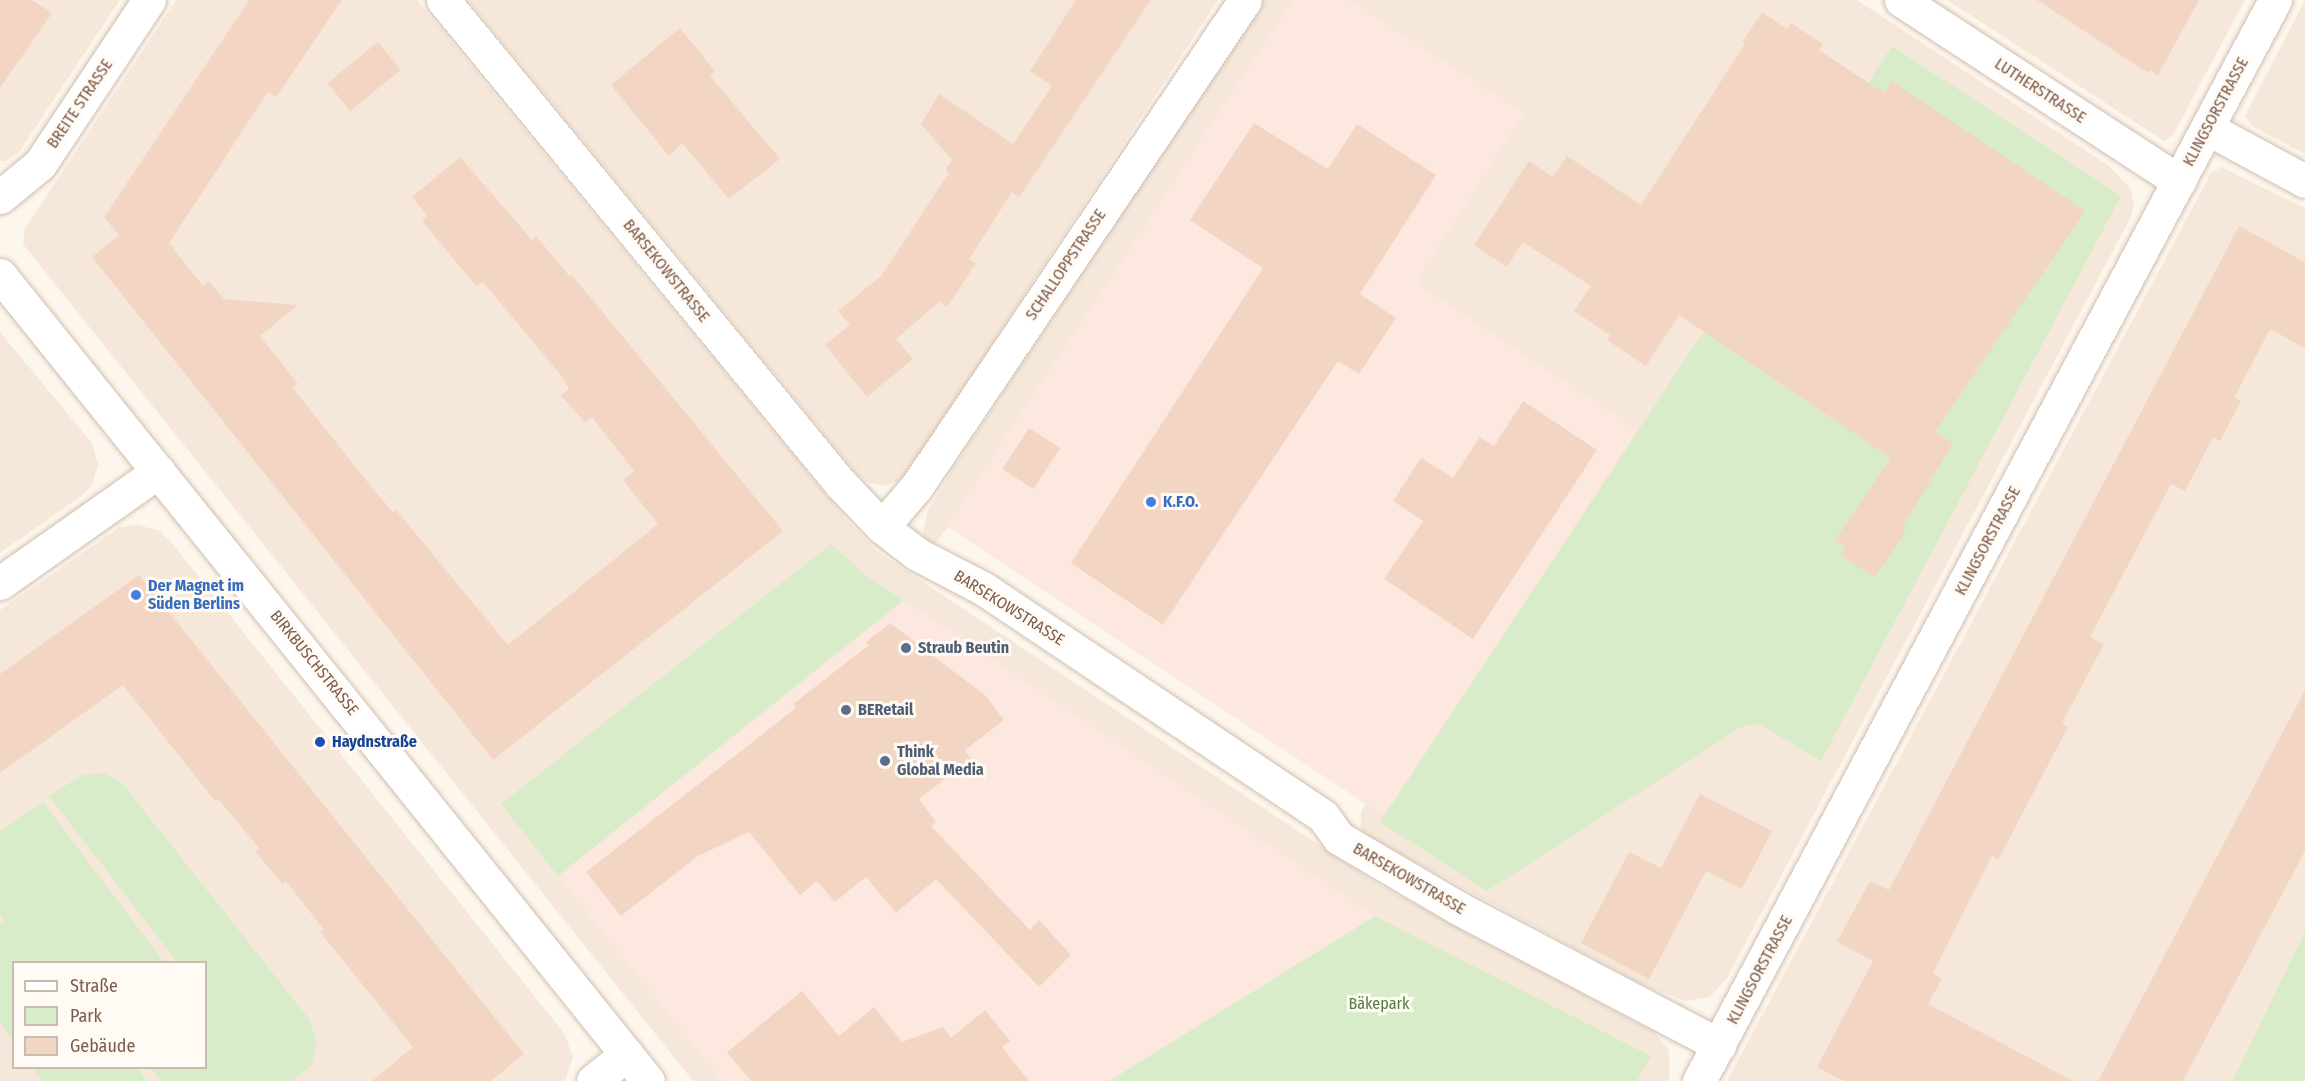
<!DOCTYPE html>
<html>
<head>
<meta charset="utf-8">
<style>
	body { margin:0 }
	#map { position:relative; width:2305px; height:1081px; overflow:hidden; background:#fdf6ec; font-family:"Fira Sans Condensed",sans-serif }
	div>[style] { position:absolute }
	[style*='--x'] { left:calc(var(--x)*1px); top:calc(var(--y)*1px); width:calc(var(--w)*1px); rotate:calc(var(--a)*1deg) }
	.residential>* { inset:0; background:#f5e8da }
	.commercial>* { inset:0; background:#fde8e0 }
	.green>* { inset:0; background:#d8ecc9 }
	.building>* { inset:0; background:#f3d5c3; transform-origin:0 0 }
	.roads { filter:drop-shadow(0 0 2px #d1beb0) drop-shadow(0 0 2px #d1beb0) }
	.street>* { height:33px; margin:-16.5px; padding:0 16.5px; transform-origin:16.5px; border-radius:16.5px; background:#fff }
	.secondary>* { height:33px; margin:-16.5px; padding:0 16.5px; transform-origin:16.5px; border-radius:16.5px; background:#fff }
	.dots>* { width:16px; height:16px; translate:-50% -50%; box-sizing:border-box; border:3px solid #fffaf3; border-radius:50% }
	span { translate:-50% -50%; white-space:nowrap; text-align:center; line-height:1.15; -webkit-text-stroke:6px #fffaf3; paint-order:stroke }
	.street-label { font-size:16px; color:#7a5c4d }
	.shop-label { font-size:16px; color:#366cbe; font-weight:700 }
	.left { translate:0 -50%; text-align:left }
	.service-label { font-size:16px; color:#4e5e75; font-weight:700 }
	.transit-label { font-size:16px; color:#164399; font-weight:700 }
	.park-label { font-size:16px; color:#537a41 }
	.legend { position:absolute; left:12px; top:961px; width:195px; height:108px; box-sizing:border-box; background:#fffaf3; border:2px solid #cabbb1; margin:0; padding:8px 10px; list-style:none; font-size:18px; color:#7a5c4d }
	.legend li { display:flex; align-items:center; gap:12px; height:30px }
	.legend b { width:30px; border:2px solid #cabbb1 }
</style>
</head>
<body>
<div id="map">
	<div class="residential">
		<i style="clip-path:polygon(0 0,120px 0,19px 152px,6px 161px,0 161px)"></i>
		<i style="clip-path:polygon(176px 0,417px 0,846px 519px,878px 552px,1381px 886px,1654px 1032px,1669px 1050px,1669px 1081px,1109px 1081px,1374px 916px,559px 876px,723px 1081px,693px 1081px,23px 244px,25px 228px)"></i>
		<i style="clip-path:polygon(468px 0,1218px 0,907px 474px,897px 482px,884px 486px,867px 482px,858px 475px)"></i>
		<i style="clip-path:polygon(1262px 0,1857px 0,2109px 166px,2131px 189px,2134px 205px,2131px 217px,1727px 978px,1710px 997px,1684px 1001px,1639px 983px,1369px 837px,1361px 829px,1361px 812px,1366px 804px,948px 527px,932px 547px,923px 533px,928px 510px,958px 461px)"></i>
		<i style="clip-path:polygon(1947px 0,2245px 0,2173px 135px,2164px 141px)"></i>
		<i style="clip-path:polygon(2305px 0,2305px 154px,2252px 126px,2245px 116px)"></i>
		<i style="clip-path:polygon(2221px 167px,2305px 208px,2305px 932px,2232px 1081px,1727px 1081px,2211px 173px)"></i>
		<i style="clip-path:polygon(0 332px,92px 443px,98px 465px,92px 485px,81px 496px,0 553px)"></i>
		<i style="clip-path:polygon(evenodd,138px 525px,160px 531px,172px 543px,564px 1033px,573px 1057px,565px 1081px,0 1081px,0 610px,120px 527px,138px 525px,14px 962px,206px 962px,206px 1068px,14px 1068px,14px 962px)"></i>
	</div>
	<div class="commercial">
		<i style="clip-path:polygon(1293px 0,1349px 0,1524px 113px,1416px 283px,1638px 430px,1384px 816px,947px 526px)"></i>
		<i style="clip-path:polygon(904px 600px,1375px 916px,1109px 1081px,723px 1081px,558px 876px)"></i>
	</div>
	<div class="green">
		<i style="clip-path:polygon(1892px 46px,2121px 196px,1821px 761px,1759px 724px,1741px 727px,1487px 891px,1380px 822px)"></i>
		<i style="clip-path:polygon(831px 544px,869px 578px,904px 600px,558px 876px,501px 804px)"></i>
		<i style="clip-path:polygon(104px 773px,122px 783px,310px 1020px,317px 1043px,311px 1066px,292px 1081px,161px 1081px,151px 1068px,206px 1068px,206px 962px,177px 962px,49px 796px,82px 775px)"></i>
		<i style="clip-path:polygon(43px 802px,164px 962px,14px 962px,13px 1041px,0 1022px,0 924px,4px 920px,0 914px,0 831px)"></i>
		<i style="clip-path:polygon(1375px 916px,1651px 1056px,1637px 1081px,1109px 1081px)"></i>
		<i style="clip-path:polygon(2305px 932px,2305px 1081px,2232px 1081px)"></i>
		<i style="clip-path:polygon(32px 1068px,137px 1068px,147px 1081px,42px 1081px)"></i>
	</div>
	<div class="building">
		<i style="clip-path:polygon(0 0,32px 0,52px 13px,0 88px)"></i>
		<i style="clip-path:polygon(249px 0,342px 0,276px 97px,268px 92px,169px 243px,203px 286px,209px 281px,224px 299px,298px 305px,260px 336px,298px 384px,293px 388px,373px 489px,393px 512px,396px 510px,508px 645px,658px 524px,623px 480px,634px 471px,592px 417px,585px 422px,561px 396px,569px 389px,559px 373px,483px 282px,476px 286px,422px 221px,427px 216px,412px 197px,460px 157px,532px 240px,536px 236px,570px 277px,572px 275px,783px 531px,493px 760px,92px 257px,119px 235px,104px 217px)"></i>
		<i style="clip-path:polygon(1076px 0,1151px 0,1019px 197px,1012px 192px,969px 259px,976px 263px,947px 307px,939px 302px,896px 339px,913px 359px,867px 397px,825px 345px,850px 325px,838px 311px,881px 276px,949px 173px,946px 169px,952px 160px,921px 124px,939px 94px,1013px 144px,1052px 86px,1030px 71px)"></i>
		<i style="clip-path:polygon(2037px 0,2199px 0,2158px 75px,2150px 70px,2148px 73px)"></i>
		<i style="clip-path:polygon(1762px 12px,1787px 29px,1791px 23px,1823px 44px,1819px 50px,1884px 93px,1892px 81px,2085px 211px,1935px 432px,1953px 443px,1902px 528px,1906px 531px,1875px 577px,1840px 555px,1846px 547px,1835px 540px,1891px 458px,1679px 315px,1646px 366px,1607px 340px,1610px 335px,1574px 311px,1591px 286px,1523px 242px,1507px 267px,1474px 245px,1529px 161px,1553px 177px,1567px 156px,1641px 205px,1745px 44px,1742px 42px)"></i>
		<i style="clip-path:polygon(680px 28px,715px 71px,710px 76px,780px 159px,729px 199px,682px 143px,669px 156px,611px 85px)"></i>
		<i style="left:378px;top:42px;width:36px;height:65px;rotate:51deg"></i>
		<i style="clip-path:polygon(1254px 123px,1328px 169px,1357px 124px,1436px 175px,1360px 294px,1396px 318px,1359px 374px,1338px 361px,1163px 625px,1071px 563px,1263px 268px,1190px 220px)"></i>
		<i style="clip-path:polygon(2239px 226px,2305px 262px,2305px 348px,2270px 329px,2234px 398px,2241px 401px,2220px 441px,2213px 437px,2185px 491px,2171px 484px,2090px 637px,2104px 644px,2062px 723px,2068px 727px,1998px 860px,1992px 856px,1933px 973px,1942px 979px,1928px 1004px,2073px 1081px,1844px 1081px,1817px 1067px,1873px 961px,1837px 942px,1870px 881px,1889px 890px)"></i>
		<i style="clip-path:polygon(1523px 401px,1597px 450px,1473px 639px,1384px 579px,1423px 521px,1393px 501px,1421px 458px,1453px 478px,1480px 437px,1494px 446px)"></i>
		<i style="left:1029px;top:428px;width:37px;height:49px;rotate:33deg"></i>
		<i style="clip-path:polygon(139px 575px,524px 1054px,491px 1081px,372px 1081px,413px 1047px,320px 932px,324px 930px,286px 881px,282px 884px,255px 851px,259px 848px,218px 799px,215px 801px,123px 685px,0 773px,0 674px)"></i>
		<i style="clip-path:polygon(890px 623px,986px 696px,1004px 720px,965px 750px,971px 759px,919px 799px,936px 822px,931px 826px,1030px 930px,1039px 920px,1071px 955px,1039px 987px,936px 879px,896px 913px,866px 877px,835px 902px,817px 881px,800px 895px,749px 832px,698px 856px,621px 916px,586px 872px,796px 708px,793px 704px,869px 645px,866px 642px)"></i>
		<i style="clip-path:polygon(2305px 690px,2305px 851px,2183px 1081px,2098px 1081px)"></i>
		<i style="clip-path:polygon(1700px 794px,1772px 831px,1742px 889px,1706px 871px,1649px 979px,1581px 943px,1629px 852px,1661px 868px)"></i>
		<i style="clip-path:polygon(802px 991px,839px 1036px,874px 1007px,902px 1042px,943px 1027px,951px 1038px,985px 1010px,1010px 1041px,1002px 1047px,1029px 1081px,751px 1081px,727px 1052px)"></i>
	</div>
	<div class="roads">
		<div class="street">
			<i style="--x:443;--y:0;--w:625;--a:50.58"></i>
			<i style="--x:840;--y:483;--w:61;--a:46.3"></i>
			<i style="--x:882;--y:527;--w:44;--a:37.6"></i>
			<i style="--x:917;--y:554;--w:76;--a:27.6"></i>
			<i style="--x:984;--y:589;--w:408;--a:33.8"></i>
			<i style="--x:1323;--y:816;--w:27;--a:54"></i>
			<i style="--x:1339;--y:838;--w:140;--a:30.4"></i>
			<i style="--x:1460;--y:909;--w:293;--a:27.7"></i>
			<i style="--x:1901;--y:0;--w:332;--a:33.1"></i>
			<i style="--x:2207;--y:128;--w:111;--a:28.4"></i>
			<i style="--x:0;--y:197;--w:52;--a:-39.5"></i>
			<i style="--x:40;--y:164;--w:197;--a:-56.4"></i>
			<i style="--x:882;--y:527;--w:54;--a:-49.5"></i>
			<i style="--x:917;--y:486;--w:586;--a:-55.98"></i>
			<i style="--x:0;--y:583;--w:194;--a:-35.2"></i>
			<i style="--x:593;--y:1081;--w:43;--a:-38.5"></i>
		</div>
		<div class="secondary">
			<i style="--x:0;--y:275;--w:1034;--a:51.2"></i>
			<i style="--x:1699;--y:1081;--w:1225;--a:-61.95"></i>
		</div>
	</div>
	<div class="dots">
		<i style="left:1151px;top:502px;background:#3f7fe0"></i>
		<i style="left:136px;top:595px;background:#3f7fe0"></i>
		<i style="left:906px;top:648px;background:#5c6f8a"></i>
		<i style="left:846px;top:710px;background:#5c6f8a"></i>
		<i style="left:320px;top:742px;background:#1a4fb4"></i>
		<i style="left:885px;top:761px;background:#5c6f8a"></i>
	</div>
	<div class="street-label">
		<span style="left:2040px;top:91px;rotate:33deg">LUTHERSTRASSE</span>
		<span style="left:80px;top:104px;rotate:-56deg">BREITE STRASSE</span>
		<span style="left:2216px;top:112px;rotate:-62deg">KLINGSORSTRASSE</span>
		<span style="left:1066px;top:265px;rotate:-56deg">SCHALLOPPSTRASSE</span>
		<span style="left:666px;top:271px;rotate:51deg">BARSEKOWSTRASSE</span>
		<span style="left:1988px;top:541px;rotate:-62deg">KLINGSORSTRASSE</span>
		<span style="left:1009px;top:608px;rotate:32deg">BARSEKOWSTRASSE</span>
		<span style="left:314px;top:663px;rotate:51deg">BIRKBUSCHSTRASSE</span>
		<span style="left:1409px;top:879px;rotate:30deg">BARSEKOWSTRASSE</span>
		<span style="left:1760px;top:970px;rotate:-62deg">KLINGSORSTRASSE</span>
	</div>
	<div class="shop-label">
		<span class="left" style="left:1163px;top:502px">K.F.O.</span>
		<span class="left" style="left:148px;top:595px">Der Magnet im<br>Süden Berlins</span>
	</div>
	<div class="service-label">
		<span class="left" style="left:918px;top:648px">Straub Beutin</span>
		<span class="left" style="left:858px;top:710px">BERetail</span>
		<span class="left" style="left:897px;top:761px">Think<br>Global Media</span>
	</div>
	<div class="transit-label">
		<span class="left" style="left:332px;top:742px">Haydnstraße</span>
	</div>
	<div class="park-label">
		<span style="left:1379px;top:1004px">Bäkepark</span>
	</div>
	<ul class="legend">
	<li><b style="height:8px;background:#fff"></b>Straße</li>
	<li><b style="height:16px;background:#d8ecc9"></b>Park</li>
	<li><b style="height:16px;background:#f3d5c3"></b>Gebäude</li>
	</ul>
</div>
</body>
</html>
